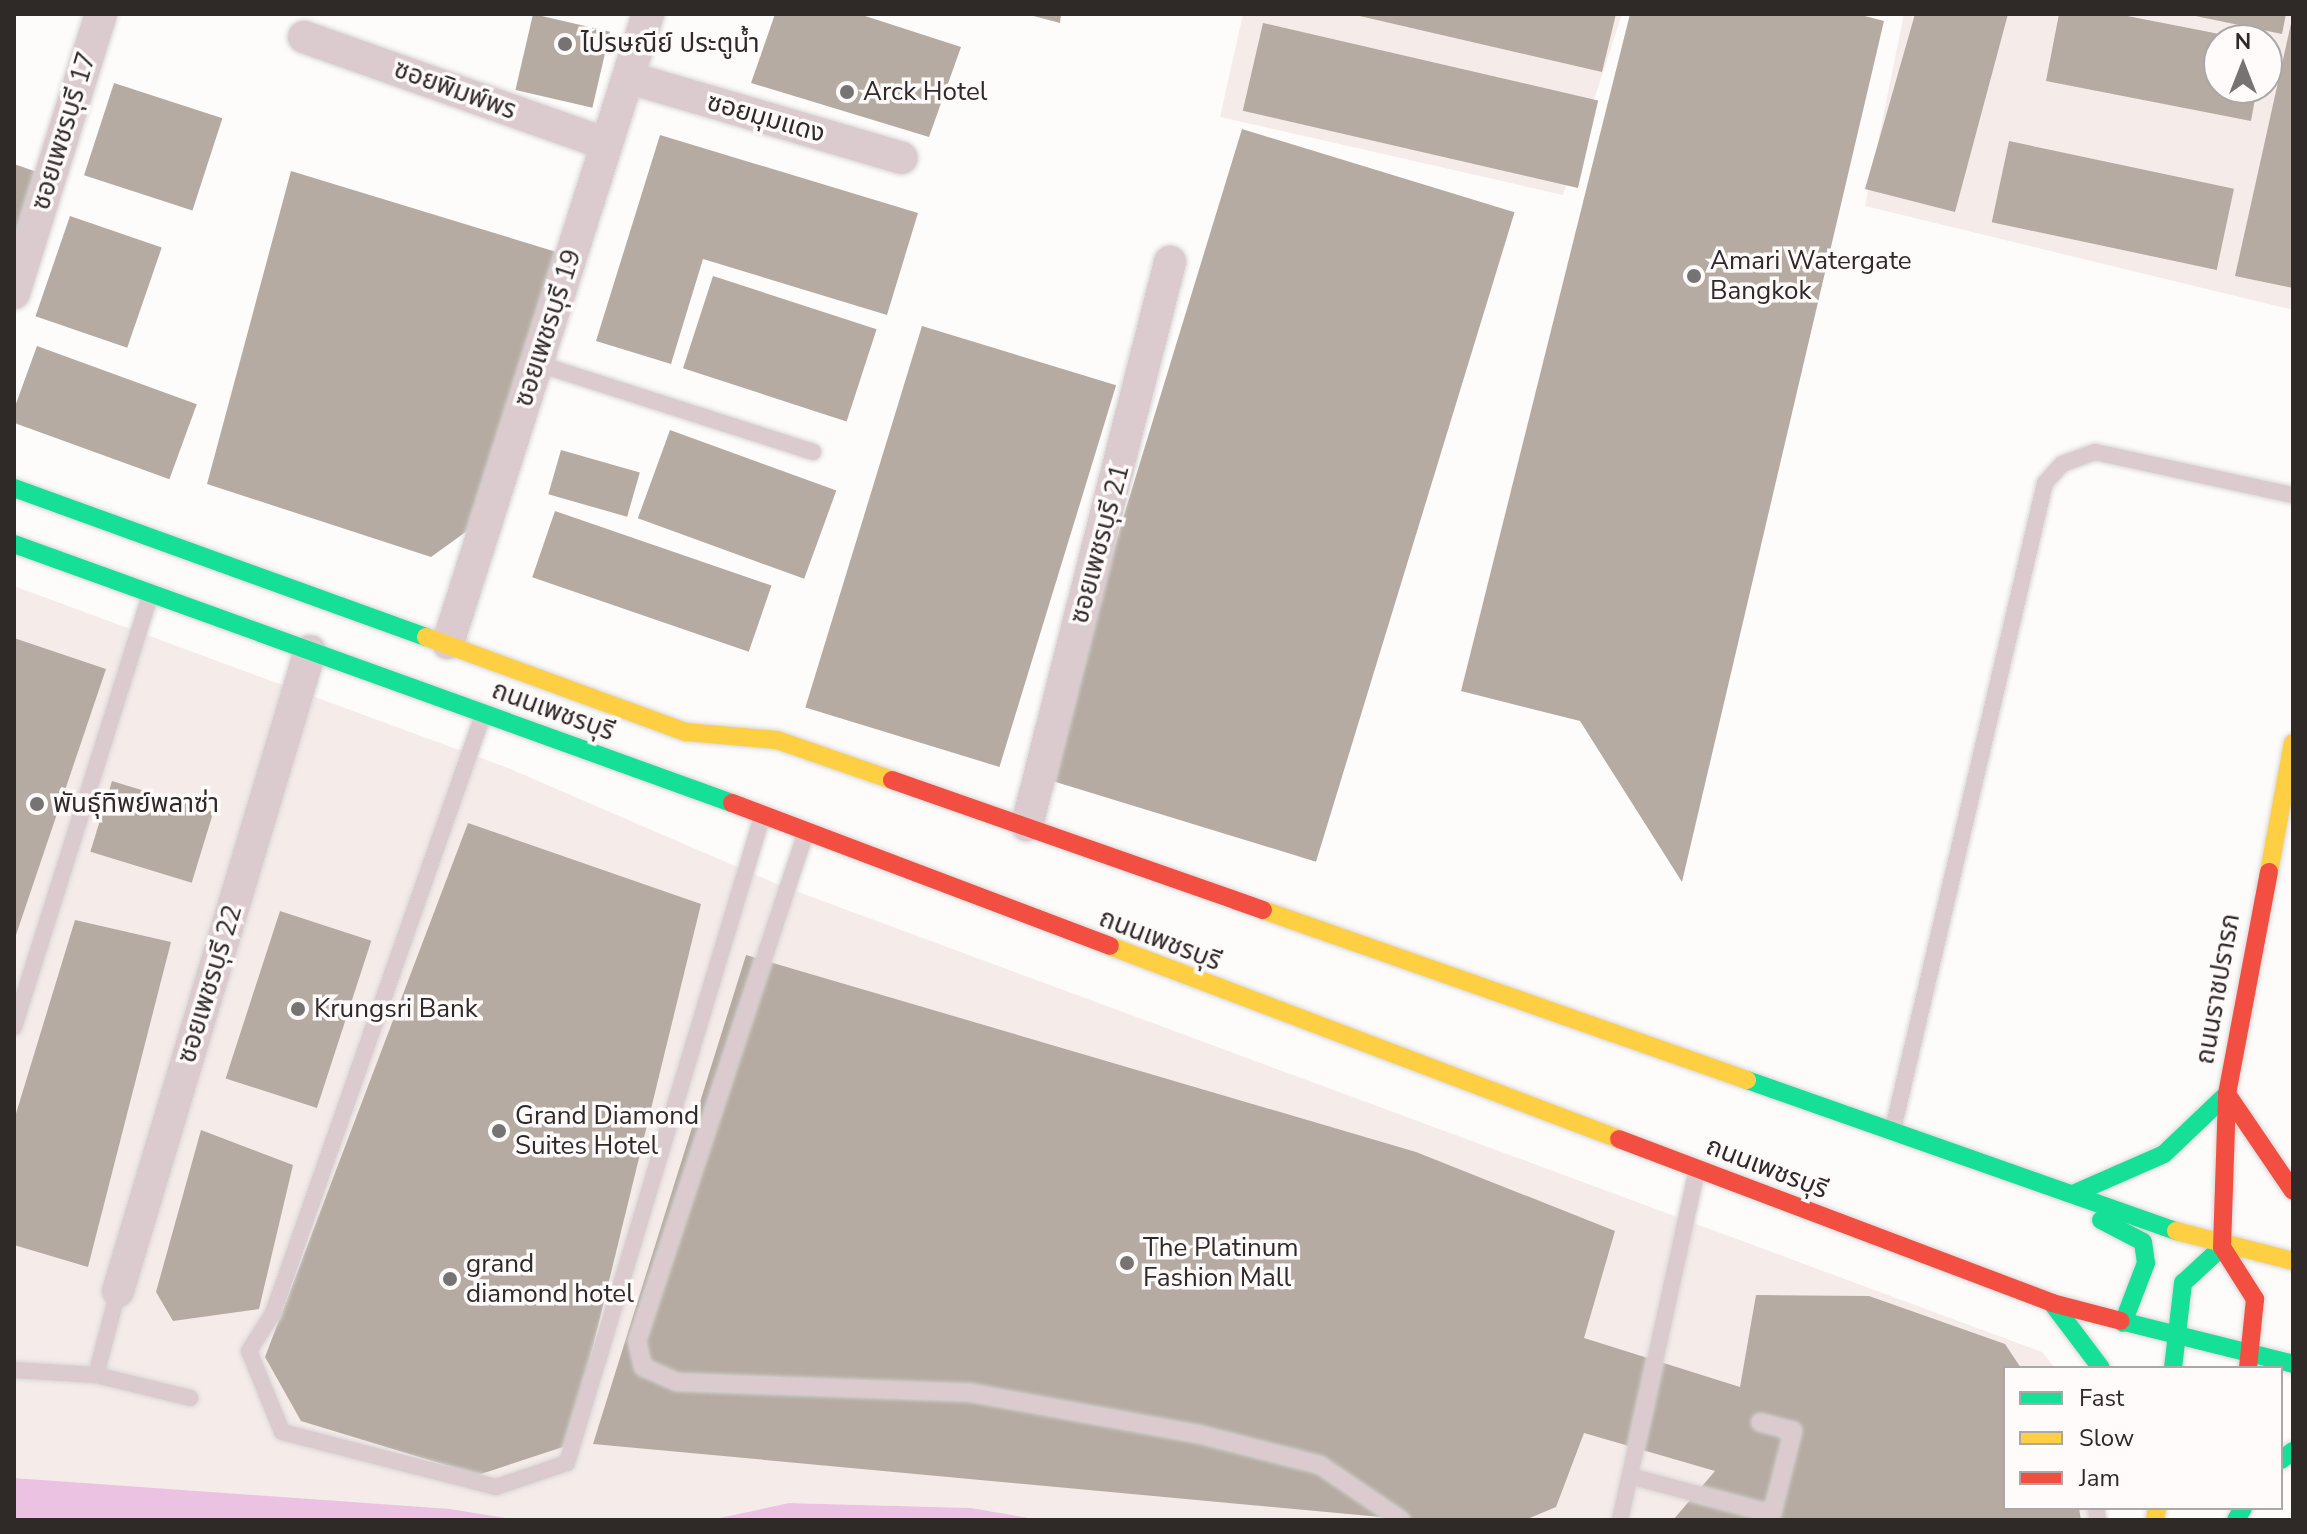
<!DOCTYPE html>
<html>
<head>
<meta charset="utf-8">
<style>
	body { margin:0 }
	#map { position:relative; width:2307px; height:1534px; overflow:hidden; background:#fdfcfb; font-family:"Nunito Sans","Noto Sans Thai",sans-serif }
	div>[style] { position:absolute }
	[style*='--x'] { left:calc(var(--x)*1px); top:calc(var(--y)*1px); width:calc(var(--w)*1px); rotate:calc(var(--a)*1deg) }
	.built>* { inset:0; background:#f5ecea }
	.water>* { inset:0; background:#ecc2e2 }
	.building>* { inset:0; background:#b6aba2; transform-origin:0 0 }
	.roads { filter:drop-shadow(0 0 2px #d8d6d5) drop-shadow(0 0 2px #d8d6d5) }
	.lane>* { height:16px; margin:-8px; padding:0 8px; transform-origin:8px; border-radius:8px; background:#dbcace }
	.street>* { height:32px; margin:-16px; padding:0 16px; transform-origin:16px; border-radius:16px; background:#dbcace }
	.fast>* { height:18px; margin:-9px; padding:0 9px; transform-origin:9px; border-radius:9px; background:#16e098 }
	.slow>* { height:18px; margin:-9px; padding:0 9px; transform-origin:9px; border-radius:9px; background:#ffcf43 }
	.jam>* { height:18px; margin:-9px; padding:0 9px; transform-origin:9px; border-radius:9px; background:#f24e42 }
	.dots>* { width:22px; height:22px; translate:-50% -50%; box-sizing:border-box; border:4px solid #fefbfa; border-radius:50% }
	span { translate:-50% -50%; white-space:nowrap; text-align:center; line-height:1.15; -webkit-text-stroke:7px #fefbfa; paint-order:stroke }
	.poi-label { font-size:26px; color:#2f2928 }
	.left { translate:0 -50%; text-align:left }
	.street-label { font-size:26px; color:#2f2928 }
	.frame { position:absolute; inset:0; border:16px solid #2f2928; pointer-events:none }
	.legend { position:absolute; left:2003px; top:1366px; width:280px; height:144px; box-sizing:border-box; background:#fefbfa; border:2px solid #aba7a6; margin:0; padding:10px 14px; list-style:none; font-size:24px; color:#2f2928 }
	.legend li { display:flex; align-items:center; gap:16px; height:40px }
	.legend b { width:40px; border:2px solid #aba7a6 }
	.north { position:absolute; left:2203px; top:24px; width:80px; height:80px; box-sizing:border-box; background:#fefbfa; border:2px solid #aba7a6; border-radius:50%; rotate:0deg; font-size:22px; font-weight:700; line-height:32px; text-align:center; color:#2f2928 }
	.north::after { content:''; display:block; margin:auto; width:28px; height:36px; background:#777372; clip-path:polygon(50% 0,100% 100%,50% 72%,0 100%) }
</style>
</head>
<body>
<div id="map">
	<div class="built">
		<i style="clip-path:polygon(1243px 14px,1622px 14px,1563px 195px,1220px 117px)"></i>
		<i style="clip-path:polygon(evenodd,1904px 14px,2293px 14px,2293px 310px,1865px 206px,1904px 14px,2219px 40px,2267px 40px,2267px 88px,2219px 88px,2219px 40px)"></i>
		<i style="clip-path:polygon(14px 586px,508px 768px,777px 884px,2042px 1352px,2055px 1368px,2005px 1368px,2005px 1508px,2106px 1508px,2106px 1520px,1041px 1520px,971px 1508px,789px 1503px,710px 1520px,518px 1520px,14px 1478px)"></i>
	</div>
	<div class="water">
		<i style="clip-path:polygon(14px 1478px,450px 1509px,518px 1520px,14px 1520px)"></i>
		<i style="clip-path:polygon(789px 1503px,971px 1508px,1041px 1520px,710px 1520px)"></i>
	</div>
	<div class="building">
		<i style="left:533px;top:14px;width:79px;height:78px;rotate:13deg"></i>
		<i style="clip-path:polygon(775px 14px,859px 14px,961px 47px,929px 137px,751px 83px)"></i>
		<i style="clip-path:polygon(1026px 14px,1061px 14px,1060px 23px)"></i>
		<i style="clip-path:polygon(1351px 14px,1616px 14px,1602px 72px)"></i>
		<i style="clip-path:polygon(1630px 14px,1857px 14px,1884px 21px,1682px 882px,1580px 721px,1461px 691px)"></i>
		<i style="clip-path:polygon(1915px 14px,2008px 14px,1955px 212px,1865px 189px)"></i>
		<i style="clip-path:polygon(2059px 14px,2117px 14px,2245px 39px,2219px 40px,2219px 88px,2257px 88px,2251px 121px,2046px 81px)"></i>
		<i style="clip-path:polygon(2186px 14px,2286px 14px,2282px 34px)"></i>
		<i style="clip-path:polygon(2292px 19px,2293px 19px,2293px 288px,2235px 276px)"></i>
		<i style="left:1263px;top:23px;width:344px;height:90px;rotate:13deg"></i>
		<i style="left:114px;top:83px;width:114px;height:97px;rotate:18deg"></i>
		<i style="left:1242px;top:129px;width:285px;height:679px;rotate:17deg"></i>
		<i style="clip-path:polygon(660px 135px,918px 213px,887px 315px,703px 259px,671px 364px,596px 341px)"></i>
		<i style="left:2009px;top:141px;width:230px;height:83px;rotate:12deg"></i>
		<i style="clip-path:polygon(14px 164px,37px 172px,15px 239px,14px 239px)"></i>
		<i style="clip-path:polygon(291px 171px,563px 254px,474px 526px,431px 557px,207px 484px)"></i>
		<i style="left:70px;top:216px;width:97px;height:106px;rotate:19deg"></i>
		<i style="left:713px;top:276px;width:172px;height:97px;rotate:18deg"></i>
		<i style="left:922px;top:326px;width:203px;height:399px;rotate:17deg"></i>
		<i style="left:37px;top:346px;width:170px;height:80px;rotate:20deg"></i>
		<i style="left:670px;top:430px;width:177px;height:94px;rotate:20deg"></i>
		<i style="left:561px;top:450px;width:82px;height:46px;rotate:16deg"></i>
		<i style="left:555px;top:511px;width:229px;height:70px;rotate:19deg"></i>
		<i style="clip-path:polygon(14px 638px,106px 669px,15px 938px,14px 938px)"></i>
		<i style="left:112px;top:781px;width:106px;height:74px;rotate:17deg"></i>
		<i style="clip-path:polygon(468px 823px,701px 904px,569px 1445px,478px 1475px,301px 1421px,265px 1357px)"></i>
		<i style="left:280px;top:911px;width:96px;height:176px;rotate:18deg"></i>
		<i style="clip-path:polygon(75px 920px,171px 942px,88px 1267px,14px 1245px,14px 1120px)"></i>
		<i style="clip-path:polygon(746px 955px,1416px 1152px,1615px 1231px,1584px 1338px,1740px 1387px,1756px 1295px,1869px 1296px,2005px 1344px,2021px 1368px,2005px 1368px,2005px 1508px,2079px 1508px,2081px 1520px,1673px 1520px,1715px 1471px,1584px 1433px,1556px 1507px,1525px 1520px,1413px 1520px,593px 1444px)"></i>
		<i style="clip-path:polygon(201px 1130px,293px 1165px,259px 1309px,173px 1321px,156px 1292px)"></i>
	</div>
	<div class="roads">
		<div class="lane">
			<i style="--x:536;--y:363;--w:291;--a:17.8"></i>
			<i style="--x:483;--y:715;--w:634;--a:109.35"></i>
			<i style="--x:273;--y:1313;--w:45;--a:122.3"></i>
			<i style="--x:249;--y:1351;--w:87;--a:67.8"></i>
			<i style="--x:282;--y:1432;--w:221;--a:14.4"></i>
			<i style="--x:496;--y:1487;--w:75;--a:-18.7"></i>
			<i style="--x:567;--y:1463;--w:675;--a:-73.2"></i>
			<i style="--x:806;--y:832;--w:536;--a:108.37"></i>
			<i style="--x:637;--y:1341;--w:27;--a:77"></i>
			<i style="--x:643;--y:1367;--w:37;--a:24"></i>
			<i style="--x:677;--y:1382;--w:295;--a:2.1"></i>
			<i style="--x:972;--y:1393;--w:230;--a:10.3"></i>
			<i style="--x:1198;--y:1434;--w:126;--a:14.3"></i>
			<i style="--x:1320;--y:1465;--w:98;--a:34.2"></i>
			<i style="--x:14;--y:1027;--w:453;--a:-72.5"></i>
			<i style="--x:1893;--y:1129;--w:664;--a:-76.76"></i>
			<i style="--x:2045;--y:483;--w:25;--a:-48"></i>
			<i style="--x:2062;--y:464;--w:35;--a:-20"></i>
			<i style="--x:2095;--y:452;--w:203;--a:12.3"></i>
			<i style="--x:14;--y:1370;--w:82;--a:3.5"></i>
			<i style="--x:96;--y:1375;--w:87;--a:-75.3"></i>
			<i style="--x:96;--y:1375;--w:97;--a:13.7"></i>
			<i style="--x:1630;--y:1476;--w:147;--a:15"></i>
			<i style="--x:1772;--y:1514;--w:86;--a:-75.8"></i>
			<i style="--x:1793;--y:1431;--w:34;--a:-165"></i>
			<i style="--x:2096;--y:1508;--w:12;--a:81"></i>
			<i style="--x:1620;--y:1520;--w:358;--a:-77.6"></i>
		</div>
		<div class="street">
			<i style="--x:304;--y:37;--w:320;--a:19.5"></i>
			<i style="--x:630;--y:78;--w:283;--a:16.4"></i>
			<i style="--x:14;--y:293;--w:292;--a:-72.7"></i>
			<i style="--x:448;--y:643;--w:660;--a:-72.36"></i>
			<i style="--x:1027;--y:825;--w:581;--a:-75.75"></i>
			<i style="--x:118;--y:1291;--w:668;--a:-73.3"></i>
		</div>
		<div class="fast">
			<i style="--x:14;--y:488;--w:438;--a:19.9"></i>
			<i style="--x:14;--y:544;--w:763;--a:19.84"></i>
			<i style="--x:1747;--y:1080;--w:455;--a:19.4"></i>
			<i style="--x:2073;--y:1194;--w:99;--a:-23.7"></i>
			<i style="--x:2164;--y:1154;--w:87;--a:-43.6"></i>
			<i style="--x:2101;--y:1220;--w:47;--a:27.6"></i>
			<i style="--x:2143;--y:1242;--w:21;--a:82"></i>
			<i style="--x:2146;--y:1263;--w:64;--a:111"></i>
			<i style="--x:2052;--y:1303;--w:81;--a:53"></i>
			<i style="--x:2121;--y:1321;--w:177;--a:14"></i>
			<i style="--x:2173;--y:1368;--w:86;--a:-83.3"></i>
			<i style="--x:2183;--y:1283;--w:53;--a:-42.7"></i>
			<i style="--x:2281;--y:1460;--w:15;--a:-37"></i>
			<i style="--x:2236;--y:1520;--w:14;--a:-60"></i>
		</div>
		<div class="slow">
			<i style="--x:426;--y:637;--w:277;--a:20.1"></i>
			<i style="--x:686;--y:732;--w:91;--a:5"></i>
			<i style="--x:777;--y:740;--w:122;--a:19.2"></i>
			<i style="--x:2269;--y:872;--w:131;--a:-79.5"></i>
			<i style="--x:1263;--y:910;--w:513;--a:19.35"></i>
			<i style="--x:1110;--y:946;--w:544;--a:20.77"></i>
			<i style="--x:2176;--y:1231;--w:121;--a:14.4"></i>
			<i style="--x:2155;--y:1520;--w:12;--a:-81"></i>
		</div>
		<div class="jam">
			<i style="--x:892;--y:780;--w:393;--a:19.3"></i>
			<i style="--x:732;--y:803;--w:404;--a:20.7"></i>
			<i style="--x:2227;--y:1094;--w:117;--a:55.8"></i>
			<i style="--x:1619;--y:1139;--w:463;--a:20.7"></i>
			<i style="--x:2052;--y:1303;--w:71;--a:14.6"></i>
			<i style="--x:2222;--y:1247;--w:153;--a:-88.1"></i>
			<i style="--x:2227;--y:1094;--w:226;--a:-79.3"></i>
			<i style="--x:2222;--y:1247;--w:62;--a:57.6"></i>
			<i style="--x:2255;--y:1299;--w:69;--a:95.8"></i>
		</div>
	</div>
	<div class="dots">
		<i style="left:565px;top:44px;background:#777372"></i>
		<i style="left:847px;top:92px;background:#777372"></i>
		<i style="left:1694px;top:276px;background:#777372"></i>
		<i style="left:37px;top:804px;background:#777372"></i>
		<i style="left:298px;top:1009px;background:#777372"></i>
		<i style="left:499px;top:1131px;background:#777372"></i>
		<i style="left:1127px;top:1263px;background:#777372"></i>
		<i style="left:450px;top:1279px;background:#777372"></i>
	</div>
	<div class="poi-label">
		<span class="left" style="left:581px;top:44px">ไปรษณีย์ ประตูน้ำ</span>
		<span class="left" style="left:863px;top:92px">Arck Hotel</span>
		<span class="left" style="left:1710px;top:276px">Amari Watergate<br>Bangkok</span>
		<span class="left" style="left:53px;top:804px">พันธุ์ทิพย์พลาซ่า</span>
		<span class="left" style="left:314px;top:1009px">Krungsri Bank</span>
		<span class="left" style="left:515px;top:1131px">Grand Diamond<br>Suites Hotel</span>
		<span class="left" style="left:1143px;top:1263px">The Platinum<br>Fashion Mall</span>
		<span class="left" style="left:466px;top:1279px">grand<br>diamond hotel</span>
	</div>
	<div class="street-label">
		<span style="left:455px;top:90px;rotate:20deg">ซอยพิมพ์พร</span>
		<span style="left:766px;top:118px;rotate:16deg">ซอยมุมแดง</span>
		<span style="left:64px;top:131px;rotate:-73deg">ซอยเพชรบุรี 17</span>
		<span style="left:548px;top:328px;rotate:-72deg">ซอยเพชรบุรี 19</span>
		<span style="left:1100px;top:544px;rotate:-75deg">ซอยเพชรบุรี 21</span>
		<span style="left:553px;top:711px;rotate:20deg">ถนนเพชรบุรี</span>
		<span style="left:1160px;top:940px;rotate:21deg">ถนนเพชรบุรี</span>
		<span style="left:210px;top:984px;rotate:-73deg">ซอยเพชรบุรี 22</span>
		<span style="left:2218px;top:989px;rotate:-80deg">ถนนราชปรารภ</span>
		<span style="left:1767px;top:1168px;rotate:21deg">ถนนเพชรบุรี</span>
	</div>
	<div class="frame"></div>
	<ul class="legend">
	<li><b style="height:10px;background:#16e098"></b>Fast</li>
	<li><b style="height:10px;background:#ffcf43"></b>Slow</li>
	<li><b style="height:10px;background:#f24e42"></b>Jam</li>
	</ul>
	<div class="north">N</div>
</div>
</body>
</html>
